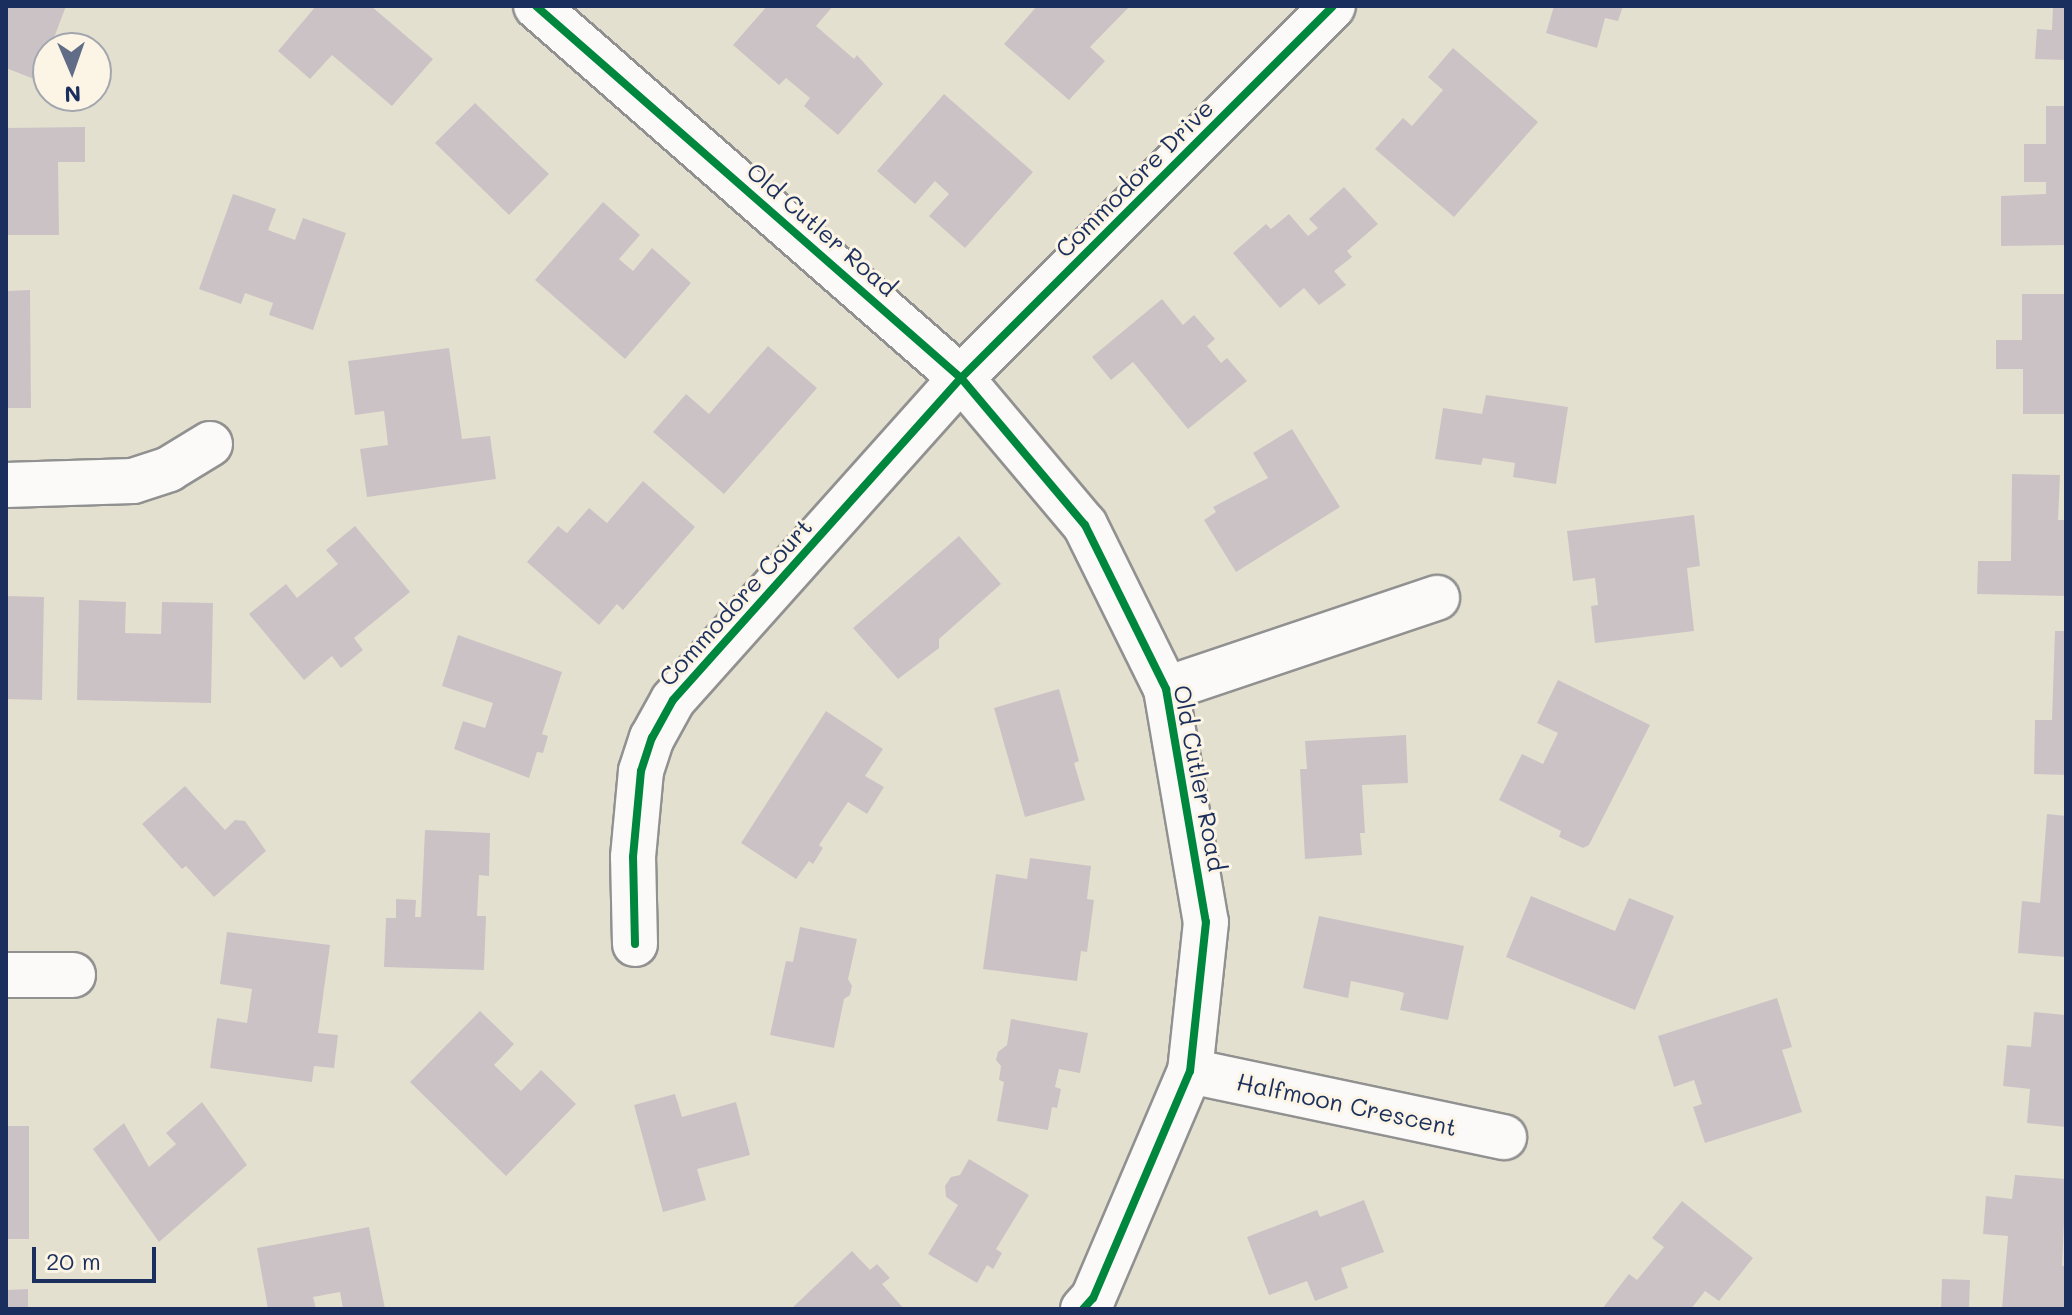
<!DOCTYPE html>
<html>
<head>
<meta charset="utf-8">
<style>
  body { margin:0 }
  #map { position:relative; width:2072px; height:1315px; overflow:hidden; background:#e4e0cf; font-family:Mali,sans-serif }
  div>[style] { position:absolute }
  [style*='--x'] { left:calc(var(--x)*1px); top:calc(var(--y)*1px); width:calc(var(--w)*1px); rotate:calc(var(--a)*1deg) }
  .building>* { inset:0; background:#cbc2c6 }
  .roads { filter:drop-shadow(2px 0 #909190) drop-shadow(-2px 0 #909190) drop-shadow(0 2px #909190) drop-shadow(0 -2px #909190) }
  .street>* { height:44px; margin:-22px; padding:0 22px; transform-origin:22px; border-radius:22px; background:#fbfaf8 }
  .cycleway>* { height:8px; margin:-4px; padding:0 4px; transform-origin:4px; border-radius:4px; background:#00873e }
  span { translate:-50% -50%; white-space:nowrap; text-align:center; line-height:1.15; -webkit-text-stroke:6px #fcf5e5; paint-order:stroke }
  .street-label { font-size:24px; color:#1b2f5e }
  .frame { position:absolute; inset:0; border:8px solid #1b2f5e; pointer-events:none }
  .north { position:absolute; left:32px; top:32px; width:80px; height:80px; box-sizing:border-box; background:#fcf5e5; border:2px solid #a2a6af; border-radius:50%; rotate:178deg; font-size:22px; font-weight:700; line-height:32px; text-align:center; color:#1b2f5e }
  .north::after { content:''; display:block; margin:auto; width:28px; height:36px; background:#616d86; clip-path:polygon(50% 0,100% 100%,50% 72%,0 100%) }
  .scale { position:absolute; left:32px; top:1247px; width:124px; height:36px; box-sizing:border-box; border:4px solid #1b2f5e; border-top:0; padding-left:10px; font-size:24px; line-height:28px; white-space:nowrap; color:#1b2f5e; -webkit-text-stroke:6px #fcf5e5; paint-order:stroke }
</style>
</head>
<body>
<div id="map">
  <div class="building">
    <div style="clip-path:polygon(6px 6px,66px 6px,52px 43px,64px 48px,48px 48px,48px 67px,45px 66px,39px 81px,6px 68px)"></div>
    <div style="clip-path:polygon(316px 6px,371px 6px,433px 59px,392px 106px,332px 55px,310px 79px,278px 51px)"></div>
    <div style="clip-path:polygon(767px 6px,833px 6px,816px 26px,854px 59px,857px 55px,883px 84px,838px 135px,804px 106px,810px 98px,786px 78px,779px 85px,733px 45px)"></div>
    <div style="clip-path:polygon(1037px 6px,1130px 6px,1090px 47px,1105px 61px,1069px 100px,1004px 44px)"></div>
    <div style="clip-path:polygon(1554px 6px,1623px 6px,1618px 21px,1605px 18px,1597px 48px,1546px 33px)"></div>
    <div style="clip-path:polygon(2053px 6px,2066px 6px,2066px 60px,2035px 59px,2037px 29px,2052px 30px)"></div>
    <div style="clip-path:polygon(1453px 48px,1538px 122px,1454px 217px,1375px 149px,1403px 118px,1412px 126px,1443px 90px,1428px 77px)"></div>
    <div style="clip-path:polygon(944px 94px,1033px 172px,965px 248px,929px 216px,949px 194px,935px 181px,915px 204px,877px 171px)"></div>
    <div style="clip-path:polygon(475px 103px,549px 174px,509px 215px,435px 143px)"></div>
    <div style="clip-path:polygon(2046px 106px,2066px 106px,2066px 245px,2001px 246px,2001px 196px,2046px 194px,2046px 182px,2024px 182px,2024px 144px,2046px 144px)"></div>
    <div style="clip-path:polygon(85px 127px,85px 162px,58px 162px,59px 235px,6px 235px,6px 128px)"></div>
    <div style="clip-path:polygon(1344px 187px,1378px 224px,1347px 251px,1352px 257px,1334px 271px,1346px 285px,1319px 305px,1304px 288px,1280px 308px,1233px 253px,1266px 224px,1271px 229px,1289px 214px,1308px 236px,1318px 228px,1309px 219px)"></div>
    <div style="clip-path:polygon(233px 194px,276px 209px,268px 230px,295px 240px,303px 218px,346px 233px,313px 330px,269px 315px,273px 303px,245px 293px,241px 304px,199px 289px)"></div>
    <div style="clip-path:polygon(603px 202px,640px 235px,619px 259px,633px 271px,652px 248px,691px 283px,625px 359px,535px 280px)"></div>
    <div style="clip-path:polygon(30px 290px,31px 408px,6px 408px,6px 291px)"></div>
    <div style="clip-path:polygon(2022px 294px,2066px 294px,2066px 414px,2023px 414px,2023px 369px,1996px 369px,1996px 340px,2022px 340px)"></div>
    <div style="clip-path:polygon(1162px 299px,1183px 325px,1194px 315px,1215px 339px,1207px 346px,1221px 363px,1227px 358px,1247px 381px,1188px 429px,1133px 362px,1111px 380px,1092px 357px)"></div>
    <div style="clip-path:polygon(768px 346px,817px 388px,724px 494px,653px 432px,686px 394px,709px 414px)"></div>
    <div style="clip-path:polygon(449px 348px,462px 439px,490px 436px,496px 479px,367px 497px,360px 449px,388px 445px,384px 411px,355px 415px,348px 361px)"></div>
    <div style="clip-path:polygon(1486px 395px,1568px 407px,1556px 484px,1513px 477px,1515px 463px,1483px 458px,1481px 465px,1435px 459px,1443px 408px,1482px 414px)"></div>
    <div style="clip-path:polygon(1292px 429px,1340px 507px,1236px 572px,1204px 520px,1216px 512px,1213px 507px,1268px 478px,1253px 453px)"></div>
    <div style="clip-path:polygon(2012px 474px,2060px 475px,2058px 520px,2066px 520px,2066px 596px,1977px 594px,1978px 561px,2011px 561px)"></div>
    <div style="clip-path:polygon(643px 481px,695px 527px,623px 610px,617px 604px,599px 625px,527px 562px,558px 526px,567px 533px,589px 508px,607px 523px)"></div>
    <div style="clip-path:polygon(1694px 515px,1700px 566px,1687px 568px,1694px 631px,1595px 643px,1591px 606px,1598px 605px,1595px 578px,1573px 581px,1567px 531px)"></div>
    <div style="clip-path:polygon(355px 526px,410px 592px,354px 638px,363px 650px,341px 668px,332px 656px,304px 680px,249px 614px,286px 584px,297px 598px,338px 564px,326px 550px)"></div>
    <div style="clip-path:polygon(959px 536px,1001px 584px,939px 639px,939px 648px,898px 679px,853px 628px)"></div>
    <div style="clip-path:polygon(6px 596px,44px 597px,42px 700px,6px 699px)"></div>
    <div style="clip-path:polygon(79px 600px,126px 602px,125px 633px,161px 634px,162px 602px,213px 603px,211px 703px,77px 700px)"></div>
    <div style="clip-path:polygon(2055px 631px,2066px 631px,2066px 775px,2034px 774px,2035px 720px,2052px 720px)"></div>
    <div style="clip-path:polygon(458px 635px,562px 672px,542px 734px,548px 736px,543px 753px,537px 752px,529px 778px,454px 749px,463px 721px,485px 728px,493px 703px,442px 686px)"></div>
    <div style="clip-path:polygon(1558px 680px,1650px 725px,1589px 845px,1583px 848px,1559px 837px,1561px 831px,1499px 800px,1522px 754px,1543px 764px,1558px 733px,1537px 723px)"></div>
    <div style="clip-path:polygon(1059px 689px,1079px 761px,1074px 763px,1085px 800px,1025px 817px,994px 708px)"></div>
    <div style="clip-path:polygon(826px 711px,883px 749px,865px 776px,884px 787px,867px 814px,848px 802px,819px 845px,823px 848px,813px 864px,809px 861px,796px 879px,741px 843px)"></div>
    <div style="clip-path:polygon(1406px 735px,1408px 783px,1362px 785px,1365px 833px,1360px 833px,1362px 855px,1305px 859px,1300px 769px,1307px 769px,1305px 741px)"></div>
    <div style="clip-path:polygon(185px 786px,225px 830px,235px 820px,245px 821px,266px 851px,214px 897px,186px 866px,182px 869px,142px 824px)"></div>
    <div style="clip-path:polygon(2047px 814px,2066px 816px,2066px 957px,2018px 953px,2022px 901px,2040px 903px)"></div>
    <div style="clip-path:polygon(425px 830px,490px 833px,489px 876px,479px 875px,477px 916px,486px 916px,484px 970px,384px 967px,386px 918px,396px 918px,396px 899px,416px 900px,415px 917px,421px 917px)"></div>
    <div style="clip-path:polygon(1030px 858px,1091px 866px,1087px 899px,1094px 900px,1087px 952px,1081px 951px,1077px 981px,983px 969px,996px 874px,1027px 879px)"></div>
    <div style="clip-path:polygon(1531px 896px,1615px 931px,1629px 898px,1674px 916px,1635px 1010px,1506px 957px)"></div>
    <div style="clip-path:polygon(1319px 916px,1464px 946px,1448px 1020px,1400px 1010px,1404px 993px,1398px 991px,1351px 981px,1348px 998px,1303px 988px)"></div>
    <div style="clip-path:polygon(800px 927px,857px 939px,848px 979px,852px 986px,850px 995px,844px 999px,834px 1048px,770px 1035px,786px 961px,793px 962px)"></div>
    <div style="clip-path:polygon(227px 932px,330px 945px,318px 1033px,338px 1035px,334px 1068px,314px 1066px,312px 1082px,210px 1068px,217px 1018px,247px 1023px,252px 989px,220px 984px)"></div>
    <div style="clip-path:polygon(1777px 998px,1792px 1047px,1782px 1050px,1802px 1112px,1705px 1143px,1693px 1107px,1702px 1104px,1694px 1080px,1674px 1087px,1658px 1036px)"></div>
    <div style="clip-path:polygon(480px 1011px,514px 1044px,494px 1065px,521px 1091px,541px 1070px,576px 1104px,506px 1176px,410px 1082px)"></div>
    <div style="clip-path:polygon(2034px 1012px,2066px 1015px,2066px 1127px,2027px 1123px,2030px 1089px,2003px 1086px,2007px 1045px,2031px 1047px)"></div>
    <div style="clip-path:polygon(1011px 1019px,1088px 1033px,1080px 1073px,1059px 1069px,1055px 1087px,1061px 1089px,1057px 1108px,1052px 1107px,1048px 1130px,997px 1121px,1004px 1082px,999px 1080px,1001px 1066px,996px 1060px,998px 1052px,1007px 1045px)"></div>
    <div style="clip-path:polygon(675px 1094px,682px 1117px,736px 1102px,750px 1155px,697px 1169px,706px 1200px,663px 1212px,634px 1105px)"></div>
    <div style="clip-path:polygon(202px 1102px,247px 1165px,159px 1242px,93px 1149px,124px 1123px,149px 1167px,176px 1144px,166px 1133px)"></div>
    <div style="clip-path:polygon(6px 1126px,29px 1126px,29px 1239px,6px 1239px)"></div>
    <div style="clip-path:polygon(969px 1159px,1029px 1195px,996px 1249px,1002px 1253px,993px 1269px,987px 1265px,977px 1283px,928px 1254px,958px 1205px,946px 1197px,945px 1186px,951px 1177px,960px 1175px)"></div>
    <div style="clip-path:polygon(2015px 1175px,2066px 1179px,2062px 1266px,2066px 1266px,2066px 1309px,2002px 1309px,2008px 1236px,1983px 1234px,1986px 1196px,2012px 1199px)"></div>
    <div style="clip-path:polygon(1364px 1200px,1384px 1252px,1341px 1268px,1348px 1288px,1315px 1301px,1307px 1281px,1269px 1295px,1247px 1237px,1317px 1210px,1320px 1217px)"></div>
    <div style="clip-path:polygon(1682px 1201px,1753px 1258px,1719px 1301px,1705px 1291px,1691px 1309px,1602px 1309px,1629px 1274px,1637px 1280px,1664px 1247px,1652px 1238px)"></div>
    <div style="clip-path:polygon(369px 1227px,385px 1309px,343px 1309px,340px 1292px,313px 1297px,316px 1309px,268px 1309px,257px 1248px)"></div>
    <div style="clip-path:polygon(852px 1251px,870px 1270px,877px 1264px,890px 1278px,882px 1284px,904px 1309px,791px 1309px)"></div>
    <div style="clip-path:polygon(1942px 1279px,1970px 1280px,1969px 1309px,1941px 1309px)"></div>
    <div style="clip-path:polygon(28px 1289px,28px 1309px,6px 1309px,6px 1290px)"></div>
  </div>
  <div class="roads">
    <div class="street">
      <div style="--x:536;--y:6;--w:565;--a:41.2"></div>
      <div style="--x:961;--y:378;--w:192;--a:49.9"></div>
      <div style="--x:1085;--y:525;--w:183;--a:63.7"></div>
      <div style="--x:1166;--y:689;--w:236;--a:80.3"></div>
      <div style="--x:1206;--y:922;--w:150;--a:96.1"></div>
      <div style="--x:1190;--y:1071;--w:247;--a:113.1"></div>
      <div style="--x:1093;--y:1298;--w:15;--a:132"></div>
      <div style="--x:6;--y:485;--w:127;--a:-1.8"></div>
      <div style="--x:133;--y:481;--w:38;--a:-18"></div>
      <div style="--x:169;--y:469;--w:48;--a:-31.4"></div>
      <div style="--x:1166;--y:689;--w:286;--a:-18.6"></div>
      <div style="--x:635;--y:944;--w:87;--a:-91.3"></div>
      <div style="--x:633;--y:857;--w:86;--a:-84.7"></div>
      <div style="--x:641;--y:771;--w:35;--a:-72"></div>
      <div style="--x:652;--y:738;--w:43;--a:-61.1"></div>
      <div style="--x:673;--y:700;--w:432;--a:-48.2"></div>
      <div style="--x:961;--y:378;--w:526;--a:-45"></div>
      <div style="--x:6;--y:975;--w:67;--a:0"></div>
      <div style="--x:1190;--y:1071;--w:321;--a:11.9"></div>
    </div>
  </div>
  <div class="cycleway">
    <div style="--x:536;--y:6;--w:565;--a:41.2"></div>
    <div style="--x:961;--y:378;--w:192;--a:49.9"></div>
    <div style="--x:1085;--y:525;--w:183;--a:63.7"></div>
    <div style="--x:1166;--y:689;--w:236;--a:80.3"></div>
    <div style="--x:1206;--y:922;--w:150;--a:96.1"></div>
    <div style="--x:1190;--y:1071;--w:247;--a:113.1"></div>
    <div style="--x:1093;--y:1298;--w:15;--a:132"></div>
    <div style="--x:635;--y:944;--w:87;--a:-91.3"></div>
    <div style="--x:633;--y:857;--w:86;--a:-84.7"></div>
    <div style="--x:641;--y:771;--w:35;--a:-72"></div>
    <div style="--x:652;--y:738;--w:43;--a:-61.1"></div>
    <div style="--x:673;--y:700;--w:432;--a:-48.2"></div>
    <div style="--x:961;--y:378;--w:526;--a:-45"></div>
  </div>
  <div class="street-label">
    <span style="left:1134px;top:178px;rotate:-45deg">Commodore Drive</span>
    <span style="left:822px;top:229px;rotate:41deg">Old Cutler Road</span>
    <span style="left:735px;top:602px;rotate:-48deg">Commodore Court</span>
    <span style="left:1200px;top:778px;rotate:79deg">Old Cutler Road</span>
    <span style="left:1347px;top:1104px;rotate:12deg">Halfmoon Crescent</span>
  </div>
  <div class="frame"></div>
  <div class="north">N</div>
  <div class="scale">20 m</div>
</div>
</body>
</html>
